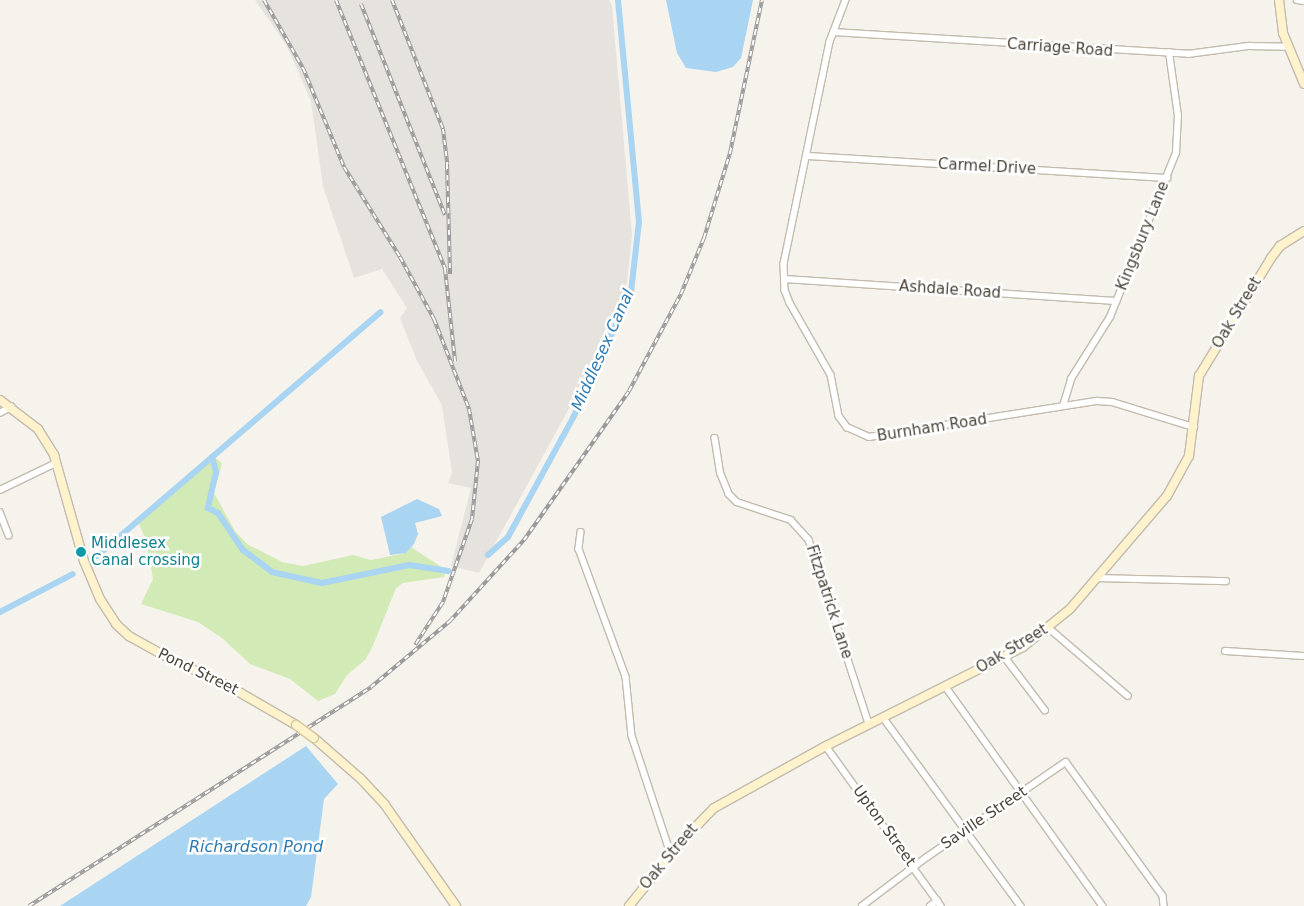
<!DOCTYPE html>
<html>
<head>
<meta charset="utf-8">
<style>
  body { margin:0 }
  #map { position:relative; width:1304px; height:906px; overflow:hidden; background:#f6f3ec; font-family:"DejaVu Sans",sans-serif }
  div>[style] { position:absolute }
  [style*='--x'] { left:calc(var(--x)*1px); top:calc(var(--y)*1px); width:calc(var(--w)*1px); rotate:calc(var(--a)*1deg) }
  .industrial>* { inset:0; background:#e6e2dd }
  .green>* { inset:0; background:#d2eab5 }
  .water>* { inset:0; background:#a9d4f2 }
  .canal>* { height:6px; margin:-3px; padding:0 3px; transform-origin:3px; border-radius:3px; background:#a9d4f2 }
  .roads { filter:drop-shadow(1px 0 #c2bbae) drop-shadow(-1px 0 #c2bbae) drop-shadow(0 1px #c2bbae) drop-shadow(0 -1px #c2bbae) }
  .street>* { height:5.5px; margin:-2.75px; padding:0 2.75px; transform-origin:2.75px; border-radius:2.75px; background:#fff }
  .secondary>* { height:8px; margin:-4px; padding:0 4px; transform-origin:4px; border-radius:4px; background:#fff3cd }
  .rail>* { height:4px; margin-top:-2px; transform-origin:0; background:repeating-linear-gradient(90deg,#fff 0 5.5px,#9a9a9a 0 11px); box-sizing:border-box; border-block:1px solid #9a9a9a }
  .bridges { filter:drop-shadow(1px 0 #d6c79b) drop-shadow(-1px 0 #d6c79b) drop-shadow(0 1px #d6c79b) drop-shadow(0 -1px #d6c79b) }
  .secondary-bridge>* { height:8px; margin:-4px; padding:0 4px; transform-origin:4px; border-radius:4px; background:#fff3cd }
  .dots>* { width:14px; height:14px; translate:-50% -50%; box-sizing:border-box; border:2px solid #fff; border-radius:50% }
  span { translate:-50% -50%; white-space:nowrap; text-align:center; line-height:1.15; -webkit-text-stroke:5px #fff; paint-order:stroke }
  .street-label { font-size:15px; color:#4b4439 }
  .culture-label { font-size:15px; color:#0d838f }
  .left { translate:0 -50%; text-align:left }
  .water-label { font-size:16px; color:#2e7ab2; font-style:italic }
</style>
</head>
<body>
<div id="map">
  <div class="industrial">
    <div style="clip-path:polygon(255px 0,609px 0,612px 6px,632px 235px,627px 282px,607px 339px,479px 573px,451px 566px,471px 488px,448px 483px,452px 473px,442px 405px,417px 361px,400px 318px,407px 308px,382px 269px,354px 278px,323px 186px,311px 101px,287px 46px)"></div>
  </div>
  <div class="green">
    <div style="clip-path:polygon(211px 455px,222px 463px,214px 493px,235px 531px,247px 544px,282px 562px,303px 566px,353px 555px,371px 560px,406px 553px,411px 547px,446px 570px,444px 577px,403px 583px,396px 588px,372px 648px,365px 660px,347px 675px,335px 694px,318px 701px,290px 679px,250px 664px,222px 638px,198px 622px,141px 604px,153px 579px,146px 540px,139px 524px,142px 514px)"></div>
  </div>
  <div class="water">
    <div style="clip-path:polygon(666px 0,753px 0,741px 58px,733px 67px,716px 72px,686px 68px,677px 53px)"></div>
    <div style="clip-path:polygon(417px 499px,439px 509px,442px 516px,415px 523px,418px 534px,414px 544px,406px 553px,390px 555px,381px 517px)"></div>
    <div style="clip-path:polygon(306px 746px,338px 784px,324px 799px,311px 897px,306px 906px,60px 906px)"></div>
  </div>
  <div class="canal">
    <div style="--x:212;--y:457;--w:16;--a:75"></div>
    <div style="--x:216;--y:472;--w:37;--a:103"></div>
    <div style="--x:208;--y:508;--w:11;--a:27"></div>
    <div style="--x:218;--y:513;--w:45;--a:56"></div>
    <div style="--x:243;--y:550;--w:36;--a:37"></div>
    <div style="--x:272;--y:572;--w:51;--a:12.4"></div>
    <div style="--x:322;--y:583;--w:89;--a:-11.7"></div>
    <div style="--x:409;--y:565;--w:40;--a:8.5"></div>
    <div style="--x:488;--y:555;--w:27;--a:-42"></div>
    <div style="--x:508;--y:537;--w:136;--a:-61.4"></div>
    <div style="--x:573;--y:418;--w:139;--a:-65.3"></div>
    <div style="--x:631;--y:292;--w:70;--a:-83.5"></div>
    <div style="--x:639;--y:222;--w:223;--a:-95.4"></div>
    <div style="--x:97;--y:556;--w:374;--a:-40.7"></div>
    <div style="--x:0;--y:612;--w:82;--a:-27.5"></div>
  </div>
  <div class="roads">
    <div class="street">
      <div style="--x:846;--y:0;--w:45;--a:110.9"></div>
      <div style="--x:830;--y:42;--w:227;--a:101.7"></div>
      <div style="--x:784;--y:264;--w:26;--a:88"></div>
      <div style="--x:785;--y:290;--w:14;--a:69"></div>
      <div style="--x:790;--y:303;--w:83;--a:60.3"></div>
      <div style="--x:831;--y:375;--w:42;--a:79"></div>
      <div style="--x:839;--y:416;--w:14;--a:54"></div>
      <div style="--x:847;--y:427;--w:24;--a:24"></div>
      <div style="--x:869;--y:437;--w:231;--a:-9"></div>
      <div style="--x:1097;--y:401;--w:15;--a:4"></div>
      <div style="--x:1112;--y:402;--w:86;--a:17"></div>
      <div style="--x:1297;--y:0;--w:7;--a:8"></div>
      <div style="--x:833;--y:32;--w:356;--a:3.5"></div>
      <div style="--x:1188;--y:54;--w:62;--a:-7.5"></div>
      <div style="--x:1249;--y:46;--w:39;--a:1"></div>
      <div style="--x:807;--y:156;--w:361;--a:3.5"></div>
      <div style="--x:784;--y:279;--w:333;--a:3.8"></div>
      <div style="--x:1063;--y:406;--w:28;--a:-73"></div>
      <div style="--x:1071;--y:379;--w:73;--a:-57.8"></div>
      <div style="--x:1110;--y:317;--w:177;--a:-68.1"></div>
      <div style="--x:1176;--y:153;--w:37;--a:-87"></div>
      <div style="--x:1178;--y:116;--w:64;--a:-98.1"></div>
      <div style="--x:0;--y:413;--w:13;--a:-29"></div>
      <div style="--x:715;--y:438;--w:36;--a:81"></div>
      <div style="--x:721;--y:474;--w:22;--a:68"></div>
      <div style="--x:729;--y:494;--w:11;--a:45"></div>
      <div style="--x:737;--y:502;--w:57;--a:18.4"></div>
      <div style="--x:791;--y:520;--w:27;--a:48"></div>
      <div style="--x:809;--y:540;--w:194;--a:71.9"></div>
      <div style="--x:0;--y:490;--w:62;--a:-25.7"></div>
      <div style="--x:0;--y:512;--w:25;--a:69"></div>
      <div style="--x:581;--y:532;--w:17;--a:97"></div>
      <div style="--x:579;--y:549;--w:136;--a:69.8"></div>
      <div style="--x:626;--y:677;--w:59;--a:84.2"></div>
      <div style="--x:632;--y:736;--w:124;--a:71.7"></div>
      <div style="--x:1099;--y:578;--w:127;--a:1.4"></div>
      <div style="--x:1049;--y:628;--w:104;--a:40.7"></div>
      <div style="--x:1225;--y:651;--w:79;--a:3.6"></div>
      <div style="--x:1004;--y:656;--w:68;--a:52.8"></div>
      <div style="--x:946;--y:687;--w:269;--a:54.4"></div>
      <div style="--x:883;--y:717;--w:234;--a:53.9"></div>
      <div style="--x:826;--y:746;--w:197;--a:54.3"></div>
      <div style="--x:862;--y:906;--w:81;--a:-37"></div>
      <div style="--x:927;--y:857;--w:168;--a:-34.4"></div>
      <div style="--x:1066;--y:762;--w:165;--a:54.1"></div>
      <div style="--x:1163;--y:896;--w:10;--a:84"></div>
      <div style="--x:930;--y:906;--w:9;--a:-36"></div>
    </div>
    <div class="secondary">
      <div style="--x:1279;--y:0;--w:33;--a:83"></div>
      <div style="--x:1283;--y:33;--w:55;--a:67.6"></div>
      <div style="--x:0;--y:400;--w:48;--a:37.3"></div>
      <div style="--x:38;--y:429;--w:31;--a:58"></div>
      <div style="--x:54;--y:455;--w:110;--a:74.2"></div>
      <div style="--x:84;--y:561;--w:41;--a:67.2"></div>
      <div style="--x:100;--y:599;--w:30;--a:57"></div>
      <div style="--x:116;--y:624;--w:18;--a:43"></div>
      <div style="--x:129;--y:636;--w:39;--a:29"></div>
      <div style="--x:163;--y:655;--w:76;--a:25.6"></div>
      <div style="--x:232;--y:688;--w:74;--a:30"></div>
      <div style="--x:314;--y:738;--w:62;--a:41.1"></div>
      <div style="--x:361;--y:779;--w:35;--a:47"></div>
      <div style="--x:385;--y:805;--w:123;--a:54.9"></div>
      <div style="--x:629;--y:906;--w:82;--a:-50.9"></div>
      <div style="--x:681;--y:842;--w:47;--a:-45.9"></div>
      <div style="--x:714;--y:808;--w:128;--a:-29"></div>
      <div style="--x:826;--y:746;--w:220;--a:-26.7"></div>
      <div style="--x:1023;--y:647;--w:60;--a:-39"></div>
      <div style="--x:1070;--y:609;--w:149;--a:-49.4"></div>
      <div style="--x:1167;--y:496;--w:46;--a:-61.2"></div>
      <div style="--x:1189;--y:456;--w:81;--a:-82.9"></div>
      <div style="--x:1199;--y:376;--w:138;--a:-58.6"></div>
      <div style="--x:1271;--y:258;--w:15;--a:-53"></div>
      <div style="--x:1280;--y:246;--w:28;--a:-32"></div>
    </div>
  </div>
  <div class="rail">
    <div style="--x:264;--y:0;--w:78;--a:60.2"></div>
    <div style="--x:303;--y:68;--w:107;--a:67.5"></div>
    <div style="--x:344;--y:167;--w:106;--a:58.1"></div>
    <div style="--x:400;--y:257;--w:71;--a:61.3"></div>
    <div style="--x:434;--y:319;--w:97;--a:68.7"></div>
    <div style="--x:469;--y:409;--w:53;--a:80.2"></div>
    <div style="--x:478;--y:461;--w:58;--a:95.9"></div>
    <div style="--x:472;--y:519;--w:88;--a:109.3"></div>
    <div style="--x:443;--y:602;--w:51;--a:123.1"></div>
    <div style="--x:336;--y:0;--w:290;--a:67.9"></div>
    <div style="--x:445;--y:269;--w:93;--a:83.8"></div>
    <div style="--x:392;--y:0;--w:139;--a:68.4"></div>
    <div style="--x:443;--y:129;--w:35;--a:83"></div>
    <div style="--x:447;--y:164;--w:110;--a:88.4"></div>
    <div style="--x:361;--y:4;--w:227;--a:68.3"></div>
    <div style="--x:29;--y:906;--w:406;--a:-32.6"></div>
    <div style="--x:371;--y:687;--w:103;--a:-39.9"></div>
    <div style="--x:450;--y:621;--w:110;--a:-47.6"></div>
    <div style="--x:524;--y:540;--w:182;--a:-54.8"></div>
    <div style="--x:629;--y:391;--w:110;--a:-61.8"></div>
    <div style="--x:681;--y:294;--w:61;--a:-67.7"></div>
    <div style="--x:704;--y:238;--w:89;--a:-73"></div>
    <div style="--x:730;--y:153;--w:156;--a:-78.2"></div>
  </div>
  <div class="bridges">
    <div class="secondary-bridge">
      <div style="--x:296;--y:725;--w:22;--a:36"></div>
    </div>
  </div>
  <div class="dots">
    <div style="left:81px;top:552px;background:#0f9aa8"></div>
  </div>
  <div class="street-label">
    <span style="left:1060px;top:48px;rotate:4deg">Carriage Road</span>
    <span style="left:987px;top:167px;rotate:3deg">Carmel Drive</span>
    <span style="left:1143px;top:236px;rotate:-68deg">Kingsbury Lane</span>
    <span style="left:950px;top:290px;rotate:4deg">Ashdale Road</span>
    <span style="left:1237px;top:313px;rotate:-59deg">Oak Street</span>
    <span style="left:932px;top:428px;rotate:-9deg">Burnham Road</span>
    <span style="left:829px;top:602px;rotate:72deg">Fitzpatrick Lane</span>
    <span style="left:1012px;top:649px;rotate:-31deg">Oak Street</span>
    <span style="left:198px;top:672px;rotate:26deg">Pond Street</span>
    <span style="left:984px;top:818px;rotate:-34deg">Saville Street</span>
    <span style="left:884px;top:826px;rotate:54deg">Upton Street</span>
    <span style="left:669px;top:857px;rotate:-50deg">Oak Street</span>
  </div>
  <div class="culture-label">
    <span class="left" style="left:91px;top:552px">Middlesex<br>Canal crossing</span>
  </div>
  <div class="water-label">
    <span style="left:603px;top:350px;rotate:-66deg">Middlesex Canal</span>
    <span style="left:256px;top:847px">Richardson Pond</span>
  </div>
</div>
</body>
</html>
